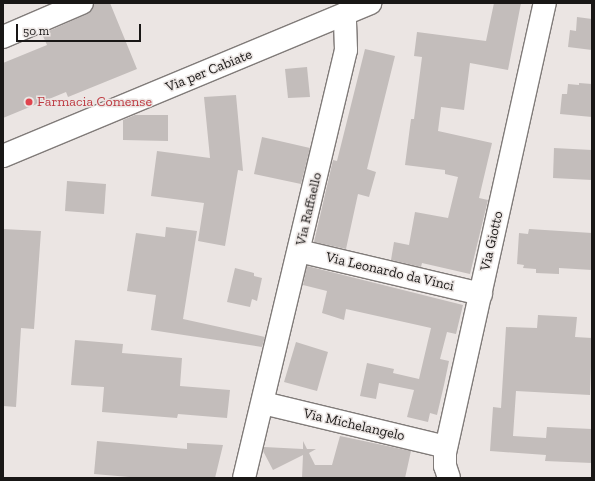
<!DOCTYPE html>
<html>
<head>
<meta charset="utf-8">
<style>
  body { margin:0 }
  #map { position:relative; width:595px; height:481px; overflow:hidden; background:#ebe5e3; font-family:"Zilla Slab",serif }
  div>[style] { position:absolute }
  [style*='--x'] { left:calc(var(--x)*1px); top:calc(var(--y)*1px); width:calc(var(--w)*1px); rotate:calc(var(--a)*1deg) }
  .building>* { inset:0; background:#c3bdbb }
  .roads { filter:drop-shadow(1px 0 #807b79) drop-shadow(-1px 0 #807b79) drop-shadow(0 1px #807b79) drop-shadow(0 -1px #807b79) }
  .minor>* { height:22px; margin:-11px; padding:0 11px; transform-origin:11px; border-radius:11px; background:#fff }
  .dots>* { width:11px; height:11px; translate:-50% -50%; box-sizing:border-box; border:2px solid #ebe5e3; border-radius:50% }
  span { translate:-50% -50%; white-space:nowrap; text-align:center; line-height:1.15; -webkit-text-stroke:3px #ebe5e3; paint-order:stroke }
  .street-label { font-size:14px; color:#191716 }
  .health-label { font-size:14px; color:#be3a42 }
  .left { translate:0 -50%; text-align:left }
  .frame { position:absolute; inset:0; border:4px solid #191716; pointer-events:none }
  .scale { position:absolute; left:16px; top:24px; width:125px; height:18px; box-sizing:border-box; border:2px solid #191716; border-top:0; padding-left:5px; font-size:12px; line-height:14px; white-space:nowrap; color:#191716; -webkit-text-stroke:3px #ebe5e3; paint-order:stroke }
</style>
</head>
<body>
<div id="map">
  <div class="building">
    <div style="clip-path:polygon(110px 3px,137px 69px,68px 97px,66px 92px,3px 118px,3px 63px,47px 45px,42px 34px,87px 14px,94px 4px)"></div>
    <div style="clip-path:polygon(494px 3px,521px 3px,508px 70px,470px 63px,464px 110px,441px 107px,438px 131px,492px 143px,479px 198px,488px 200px,470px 274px,422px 263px,421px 267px,391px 260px,394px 242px,409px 245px,415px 212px,448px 218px,458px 177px,445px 174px,445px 170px,405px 165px,411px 119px,414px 119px,422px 57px,414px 56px,417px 32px,486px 41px)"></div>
    <div style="clip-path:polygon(577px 17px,592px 19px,592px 50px,568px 47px,570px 30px,576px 31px)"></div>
    <div style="clip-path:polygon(365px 49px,395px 56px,367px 169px,376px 172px,369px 197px,358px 194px,346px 249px,314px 242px,333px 160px,337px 161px)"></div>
    <div style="clip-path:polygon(307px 67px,310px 97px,288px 98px,285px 69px)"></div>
    <div style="clip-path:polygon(579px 83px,592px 84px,592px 117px,560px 114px,562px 94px,567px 94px,568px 84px,579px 85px)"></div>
    <div style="clip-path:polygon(236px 95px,243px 171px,238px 170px,225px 246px,198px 241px,204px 203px,151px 196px,157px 151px,210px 158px,204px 97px)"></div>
    <div style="clip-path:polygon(135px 115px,168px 115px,168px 141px,123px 140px,123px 120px)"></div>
    <div style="clip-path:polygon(262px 137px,310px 148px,301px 184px,254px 174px)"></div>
    <div style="clip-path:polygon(554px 148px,592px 150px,592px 180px,553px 178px)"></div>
    <div style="clip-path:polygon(67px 181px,106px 184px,104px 214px,65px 211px)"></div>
    <div style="clip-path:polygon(166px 227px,197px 231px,183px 319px,265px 337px,262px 347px,151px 330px,156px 295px,127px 291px,136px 233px,165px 237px)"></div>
    <div style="clip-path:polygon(3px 229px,41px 231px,34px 329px,21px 328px,16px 407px,3px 406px)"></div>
    <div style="clip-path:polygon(529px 229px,592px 233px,592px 270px,559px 268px,559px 274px,536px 273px,536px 269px,523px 268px,524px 265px,517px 264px,519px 233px,528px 234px)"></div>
    <div style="clip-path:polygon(307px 266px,463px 305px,456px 334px,447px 332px,440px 359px,449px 361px,444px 385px,437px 415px,430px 413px,428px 422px,407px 417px,414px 390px,379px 383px,376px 399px,360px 396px,367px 363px,394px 369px,393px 373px,419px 379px,431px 328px,346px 309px,344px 320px,322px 313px,327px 291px,303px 285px)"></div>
    <div style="clip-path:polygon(235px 268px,254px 273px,254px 276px,262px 278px,257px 301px,252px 299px,250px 307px,227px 302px)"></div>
    <div style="clip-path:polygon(538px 315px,577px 317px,575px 337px,592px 338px,590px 395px,516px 391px,513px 436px,546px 438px,547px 427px,592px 429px,592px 463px,545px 461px,546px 455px,490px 451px,493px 407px,501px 408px,506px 327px,537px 328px)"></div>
    <div style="clip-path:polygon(75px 340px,123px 344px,122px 353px,182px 358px,180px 386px,230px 390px,227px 418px,178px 414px,177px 418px,102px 412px,104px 387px,71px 385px)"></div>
    <div style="clip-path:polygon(296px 342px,328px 352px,317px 391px,284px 382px)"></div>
    <div style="clip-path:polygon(340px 436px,411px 451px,405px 478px,302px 478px,303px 455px,273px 470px,263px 451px,264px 447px,303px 449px,303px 441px,307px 449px,316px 449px,309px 453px,315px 465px,332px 465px)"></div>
    <div style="clip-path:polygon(97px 441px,187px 449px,187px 443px,223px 445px,215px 478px,141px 478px,94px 474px)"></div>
  </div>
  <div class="roads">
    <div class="minor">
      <div style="--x:3;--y:37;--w:86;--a:-23.3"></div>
      <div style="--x:3;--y:156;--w:398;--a:-22.6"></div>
      <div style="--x:299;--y:251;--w:187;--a:13.3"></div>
      <div style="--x:263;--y:403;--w:188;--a:13.5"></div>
      <div style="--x:244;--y:478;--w:440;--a:-76.6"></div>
      <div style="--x:346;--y:50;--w:36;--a:-92"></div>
      <div style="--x:449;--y:478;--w:13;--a:-108"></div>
      <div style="--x:445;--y:466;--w:13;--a:-90"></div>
      <div style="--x:445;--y:453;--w:461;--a:-77.5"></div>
    </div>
  </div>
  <div class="dots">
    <div style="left:29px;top:102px;background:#e0444e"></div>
  </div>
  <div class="street-label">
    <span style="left:209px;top:71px;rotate:-22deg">Via per Cabiate</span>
    <span style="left:309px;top:209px;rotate:-77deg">Via Raffaello</span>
    <span style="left:492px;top:241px;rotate:-77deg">Via Giotto</span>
    <span style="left:390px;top:272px;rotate:13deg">Via Leonardo da Vinci</span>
    <span style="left:354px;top:425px;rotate:13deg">Via Michelangelo</span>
  </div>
  <div class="health-label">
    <span class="left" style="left:37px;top:102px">Farmacia Comense</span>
  </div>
  <div class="frame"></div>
  <div class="scale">50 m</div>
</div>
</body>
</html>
